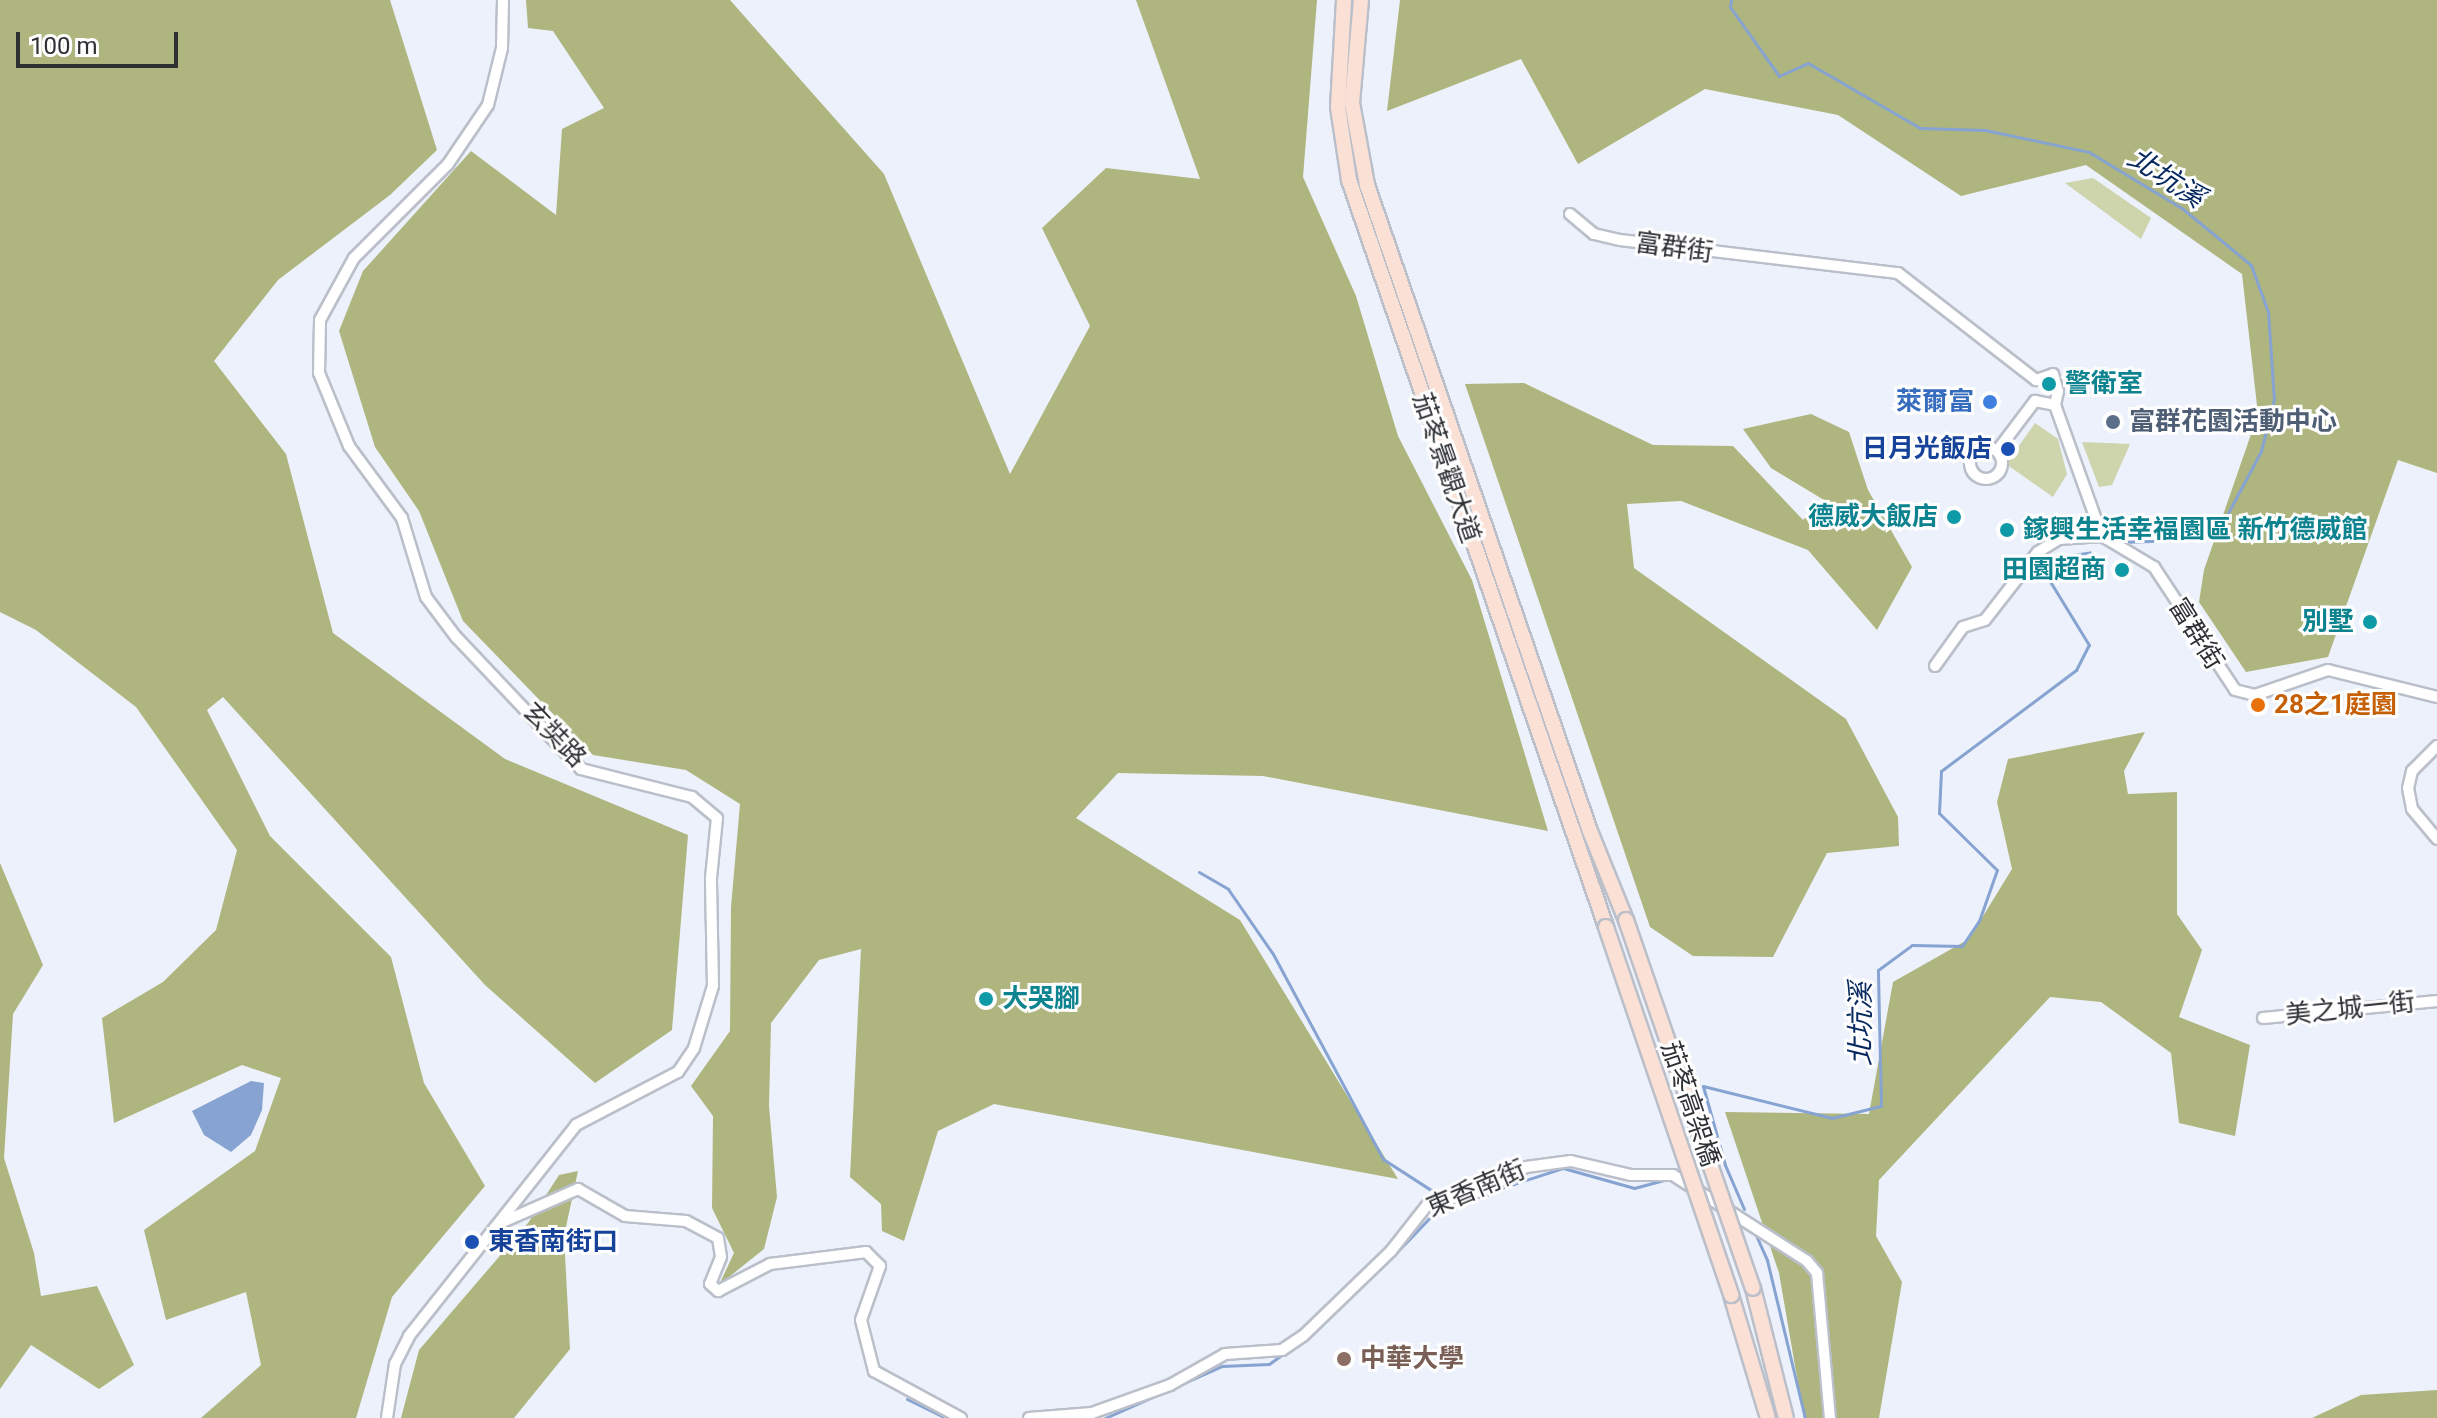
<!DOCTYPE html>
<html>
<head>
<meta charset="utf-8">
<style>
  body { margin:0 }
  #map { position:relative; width:2437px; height:1418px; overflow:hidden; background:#ecf1fb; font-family:Roboto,"Noto Sans TC",sans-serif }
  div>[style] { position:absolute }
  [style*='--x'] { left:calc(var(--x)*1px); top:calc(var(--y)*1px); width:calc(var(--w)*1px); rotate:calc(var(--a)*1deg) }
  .green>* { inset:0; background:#ced4ab }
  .forest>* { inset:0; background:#aeb57e }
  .water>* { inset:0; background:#86a3d1 }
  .stream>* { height:3px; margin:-1.5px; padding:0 1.5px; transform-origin:1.5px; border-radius:1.5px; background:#86a3d1 }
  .roads { filter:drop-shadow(2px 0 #babfc9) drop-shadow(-2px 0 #babfc9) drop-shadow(0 2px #babfc9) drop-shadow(0 -2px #babfc9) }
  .street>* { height:10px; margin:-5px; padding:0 5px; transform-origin:5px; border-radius:5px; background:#fff }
  .street>.ring { margin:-5px; padding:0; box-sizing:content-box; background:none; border:10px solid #fff; border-radius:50% }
  .secondary>* { height:14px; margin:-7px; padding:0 7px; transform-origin:7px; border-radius:7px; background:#fbe0d6 }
  .bridges { filter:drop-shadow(2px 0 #babfc9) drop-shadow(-2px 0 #babfc9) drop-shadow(0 2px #babfc9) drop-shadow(0 -2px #babfc9) }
  .secondary-bridge>* { height:14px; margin:-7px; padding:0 7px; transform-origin:7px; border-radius:7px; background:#fbe0d6 }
  .dots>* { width:22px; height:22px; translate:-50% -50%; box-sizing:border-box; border:4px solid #fefefe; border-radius:50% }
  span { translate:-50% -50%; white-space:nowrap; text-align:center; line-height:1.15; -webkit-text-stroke:6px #fefefe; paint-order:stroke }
  .street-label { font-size:26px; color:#2e3034 }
  .culture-label { font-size:26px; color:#0d838f; font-weight:700 }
  .left { translate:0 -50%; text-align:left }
  .right { translate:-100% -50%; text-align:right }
  .shop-label { font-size:26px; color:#366cbe; font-weight:700 }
  .service-label { font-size:26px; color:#4e5e75; font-weight:700 }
  .transit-label { font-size:26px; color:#164399; font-weight:700 }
  .food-label { font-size:26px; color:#c56008; font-weight:700 }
  .education-label { font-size:26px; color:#785e54; font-weight:700 }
  .water-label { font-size:28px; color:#06285f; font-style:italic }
  .scale { position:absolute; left:16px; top:32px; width:162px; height:36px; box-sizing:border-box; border:4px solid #2e3034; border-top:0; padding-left:10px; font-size:24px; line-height:28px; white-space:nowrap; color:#2e3034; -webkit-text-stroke:6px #fefefe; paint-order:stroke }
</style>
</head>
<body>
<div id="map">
  <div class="green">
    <div style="clip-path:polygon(2093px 178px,2151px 218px,2141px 239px,2065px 183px)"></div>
    <div style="clip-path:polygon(2035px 423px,2058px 439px,2067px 474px,2053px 497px,2006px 464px)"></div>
    <div style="clip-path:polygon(2082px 442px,2130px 444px,2112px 485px,2099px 487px)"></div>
  </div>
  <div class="forest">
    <div style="clip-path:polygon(0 0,390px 0,437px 150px,390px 195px,278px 280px,214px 361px,286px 454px,333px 633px,505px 759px,688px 835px,672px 1030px,595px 1083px,485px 985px,223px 697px,207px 710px,270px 836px,391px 957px,424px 1083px,485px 1186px,392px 1297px,356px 1418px,201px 1418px,261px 1365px,246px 1292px,166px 1320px,144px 1230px,255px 1151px,281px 1078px,242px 1065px,114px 1123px,102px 1018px,163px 982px,216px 930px,237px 850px,136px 707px,36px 630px,0 612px)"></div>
    <div style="clip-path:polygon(526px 0,730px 0,884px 174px,1010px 474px,1090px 326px,1042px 228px,1106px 168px,1200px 179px,1136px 0,1317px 0,1303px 177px,1356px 296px,1398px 436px,1472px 580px,1548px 831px,1263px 776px,1118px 773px,1076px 818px,1240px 920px,1398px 1179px,994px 1104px,938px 1131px,904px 1241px,882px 1231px,881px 1204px,850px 1177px,861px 949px,819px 960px,771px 1023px,769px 1106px,777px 1197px,764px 1249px,719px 1285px,734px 1253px,712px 1208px,713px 1116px,691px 1086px,730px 1031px,731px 907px,740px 804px,686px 770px,593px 755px,463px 621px,419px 511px,375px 447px,339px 331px,363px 271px,471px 151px,556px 215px,562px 129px,604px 108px,553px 31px,528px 28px)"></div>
    <div style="clip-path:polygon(1400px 0,2437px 0,2437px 473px,2398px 460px,2328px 657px,2246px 672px,2199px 602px,2204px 570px,2258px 414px,2242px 274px,2086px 165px,1961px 196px,1838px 115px,1705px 89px,1578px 164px,1521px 59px,1387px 111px)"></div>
    <div style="clip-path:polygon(1524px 383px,1653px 445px,1733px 446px,1803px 520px,1824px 500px,1771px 468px,1743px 429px,1811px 414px,1849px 432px,1868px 490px,1912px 567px,1877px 630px,1808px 550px,1681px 501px,1627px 504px,1634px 568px,1846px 719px,1898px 817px,1899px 846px,1827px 853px,1773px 957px,1693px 956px,1650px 927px,1465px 384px)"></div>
    <div style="clip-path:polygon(2145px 732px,2124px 771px,2128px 794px,2177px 792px,2177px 914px,2202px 950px,2179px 1017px,2250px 1045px,2235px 1136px,2179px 1123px,2171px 1053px,2101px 1002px,2050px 997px,1879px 1180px,1876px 1236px,1902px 1282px,1879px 1418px,1804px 1418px,1779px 1273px,1725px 1112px,1869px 1114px,1893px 982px,1969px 939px,2012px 869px,1997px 802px,2008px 759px)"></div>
    <div style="clip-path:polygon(0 863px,43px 965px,13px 1014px,4px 1158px,34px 1253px,41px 1296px,97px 1286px,134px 1365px,99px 1389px,31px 1345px,0 1389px)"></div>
    <div style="clip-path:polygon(578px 1171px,564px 1236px,570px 1349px,514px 1418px,401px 1418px,419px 1350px,528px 1223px,559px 1175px)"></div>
    <div style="clip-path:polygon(2437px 1390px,2437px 1418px,2312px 1418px,2361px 1395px)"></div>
  </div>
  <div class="water">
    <div style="clip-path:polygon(251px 1081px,264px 1083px,262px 1110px,251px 1135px,231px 1152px,204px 1135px,192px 1111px)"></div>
  </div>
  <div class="stream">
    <div style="--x:1731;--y:0;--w:7;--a:98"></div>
    <div style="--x:1730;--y:7;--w:85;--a:54.6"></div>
    <div style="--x:1779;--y:76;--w:32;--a:-24"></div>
    <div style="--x:1808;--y:63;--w:129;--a:30.1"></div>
    <div style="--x:1920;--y:128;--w:65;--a:1.8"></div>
    <div style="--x:1985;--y:130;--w:106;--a:11.9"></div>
    <div style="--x:2089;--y:152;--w:110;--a:31.2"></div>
    <div style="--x:2183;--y:209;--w:88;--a:39.5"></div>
    <div style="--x:2251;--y:265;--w:50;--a:70.1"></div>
    <div style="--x:2268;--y:312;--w:87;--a:86.1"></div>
    <div style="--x:2274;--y:399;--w:54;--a:104"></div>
    <div style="--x:2261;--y:451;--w:89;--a:118"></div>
    <div style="--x:2219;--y:530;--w:40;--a:165.6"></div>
    <div style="--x:2180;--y:540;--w:59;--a:178.1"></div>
    <div style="--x:1199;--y:872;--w:34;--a:30"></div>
    <div style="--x:1228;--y:889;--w:79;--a:55.3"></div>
    <div style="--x:1273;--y:954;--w:233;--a:61.8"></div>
    <div style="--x:1383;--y:1159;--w:61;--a:32.9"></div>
    <div style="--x:1495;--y:1190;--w:71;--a:-17.9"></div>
    <div style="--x:1563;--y:1168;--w:74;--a:15.7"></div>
    <div style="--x:1634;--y:1188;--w:31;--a:-15"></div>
    <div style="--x:1744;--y:1209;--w:48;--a:-113.4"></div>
    <div style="--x:1725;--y:1165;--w:82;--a:-105.6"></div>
    <div style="--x:1703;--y:1086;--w:133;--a:13.9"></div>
    <div style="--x:1832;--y:1118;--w:50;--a:-13.8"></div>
    <div style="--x:1881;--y:1106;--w:136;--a:-91.3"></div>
    <div style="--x:1878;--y:970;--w:42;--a:-36.3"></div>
    <div style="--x:1912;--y:945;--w:50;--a:1.1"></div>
    <div style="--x:1962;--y:946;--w:30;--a:-56"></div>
    <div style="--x:1979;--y:921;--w:54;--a:-70.6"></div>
    <div style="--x:1997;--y:870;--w:81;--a:-135.5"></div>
    <div style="--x:1939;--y:813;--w:42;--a:-87.3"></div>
    <div style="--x:1941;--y:771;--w:169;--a:-36.8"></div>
    <div style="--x:2076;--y:670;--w:28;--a:-63"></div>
    <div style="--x:2089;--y:645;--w:73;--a:-121.5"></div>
    <div style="--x:2051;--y:583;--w:25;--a:-83"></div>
    <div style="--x:2054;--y:558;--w:36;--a:-9"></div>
    <div style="--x:1755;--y:1233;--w:30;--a:66"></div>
    <div style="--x:1767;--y:1260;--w:163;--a:76.5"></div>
    <div style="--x:1396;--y:1253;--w:57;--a:-46.4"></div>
    <div style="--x:1435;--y:1212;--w:28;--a:-23"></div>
    <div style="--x:1182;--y:1384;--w:44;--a:-24.2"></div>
    <div style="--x:1222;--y:1366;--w:47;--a:-2.4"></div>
    <div style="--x:1269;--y:1364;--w:17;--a:-36"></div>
    <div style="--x:907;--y:1399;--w:43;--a:26"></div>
    <div style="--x:1105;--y:1418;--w:57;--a:-23.9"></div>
  </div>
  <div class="roads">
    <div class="street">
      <div style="--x:1570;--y:214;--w:31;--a:40"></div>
      <div style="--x:1594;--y:234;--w:27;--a:13"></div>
      <div style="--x:1620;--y:240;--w:280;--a:6.8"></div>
      <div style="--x:1898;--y:273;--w:175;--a:37.8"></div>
      <div style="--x:2036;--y:380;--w:18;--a:-19"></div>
      <div style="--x:2053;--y:374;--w:18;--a:74"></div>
      <div style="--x:2058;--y:391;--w:14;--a:102"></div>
      <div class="ring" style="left:1970px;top:447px;width:22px;height:22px"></div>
      <div style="--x:1997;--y:451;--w:63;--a:-52.8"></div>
      <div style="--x:2035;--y:401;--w:20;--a:11"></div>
      <div style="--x:2055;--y:405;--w:139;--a:70.3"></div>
      <div style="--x:2102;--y:536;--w:61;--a:30.8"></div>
      <div style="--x:2154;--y:567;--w:147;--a:56.6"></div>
      <div style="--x:2235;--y:690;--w:21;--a:14"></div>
      <div style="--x:2255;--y:695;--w:77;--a:-18.9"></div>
      <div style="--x:2328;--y:670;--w:112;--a:13.9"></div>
      <div style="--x:1935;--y:666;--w:48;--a:-54.3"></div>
      <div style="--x:1963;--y:627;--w:23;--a:-18"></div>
      <div style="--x:1985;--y:620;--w:86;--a:-52.1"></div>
      <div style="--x:2038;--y:552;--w:25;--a:-32"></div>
      <div style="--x:2059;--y:539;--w:43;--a:-4"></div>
      <div style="--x:2437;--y:746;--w:35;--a:135"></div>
      <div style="--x:2412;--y:771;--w:17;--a:103"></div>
      <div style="--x:2408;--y:788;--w:21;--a:79"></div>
      <div style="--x:2412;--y:809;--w:39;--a:50"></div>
      <div style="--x:2263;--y:1018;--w:175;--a:-5.6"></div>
      <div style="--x:505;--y:1221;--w:80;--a:-23.7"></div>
      <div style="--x:578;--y:1189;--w:54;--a:29.9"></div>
      <div style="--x:625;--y:1216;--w:61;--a:4.7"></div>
      <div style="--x:686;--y:1221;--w:36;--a:28"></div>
      <div style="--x:718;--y:1238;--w:19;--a:81"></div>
      <div style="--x:721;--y:1257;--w:29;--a:112"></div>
      <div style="--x:710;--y:1284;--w:11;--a:41"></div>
      <div style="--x:718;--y:1291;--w:59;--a:-27.4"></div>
      <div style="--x:770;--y:1264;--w:97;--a:-7.1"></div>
      <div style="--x:866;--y:1252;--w:20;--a:45"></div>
      <div style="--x:880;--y:1266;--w:57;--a:109.4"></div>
      <div style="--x:861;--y:1320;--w:53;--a:75.7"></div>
      <div style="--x:874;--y:1371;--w:99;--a:28.4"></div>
      <div style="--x:387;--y:1418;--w:55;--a:-81.6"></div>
      <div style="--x:395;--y:1364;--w:31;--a:-63"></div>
      <div style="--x:409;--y:1336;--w:269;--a:-51.6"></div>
      <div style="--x:576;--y:1125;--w:115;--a:-27.5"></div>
      <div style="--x:678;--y:1072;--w:29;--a:-56"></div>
      <div style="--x:694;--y:1048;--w:65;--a:-73"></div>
      <div style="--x:713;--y:986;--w:108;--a:-91.1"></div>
      <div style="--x:711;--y:878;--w:60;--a:-84.3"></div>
      <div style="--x:717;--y:818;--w:33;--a:-140"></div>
      <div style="--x:692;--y:797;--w:114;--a:-165.8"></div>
      <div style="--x:581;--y:769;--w:182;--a:-133.4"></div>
      <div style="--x:456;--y:637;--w:50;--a:-126.9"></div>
      <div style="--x:426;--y:597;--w:83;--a:-106.9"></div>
      <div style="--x:402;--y:518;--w:89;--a:-126.4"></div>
      <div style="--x:349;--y:446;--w:79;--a:-112.3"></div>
      <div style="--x:319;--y:373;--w:53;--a:-88.9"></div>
      <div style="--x:320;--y:320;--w:71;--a:-61.3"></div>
      <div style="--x:354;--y:258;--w:133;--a:-45"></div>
      <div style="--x:448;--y:164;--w:71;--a:-55.9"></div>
      <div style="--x:488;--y:105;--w:59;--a:-76.2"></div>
      <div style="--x:502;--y:48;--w:48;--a:-88.8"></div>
      <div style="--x:1029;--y:1418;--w:63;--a:-4.5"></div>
      <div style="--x:1092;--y:1413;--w:83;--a:-19.7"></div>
      <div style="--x:1170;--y:1385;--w:63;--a:-29.4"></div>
      <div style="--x:1225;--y:1354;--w:57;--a:-4"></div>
      <div style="--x:1282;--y:1350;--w:25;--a:-34"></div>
      <div style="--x:1303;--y:1336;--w:122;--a:-44"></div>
      <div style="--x:1391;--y:1251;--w:60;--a:-51.8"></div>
      <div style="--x:1428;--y:1204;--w:59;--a:-13.8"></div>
      <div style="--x:1485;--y:1190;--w:47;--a:-29.3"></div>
      <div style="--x:1526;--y:1167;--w:45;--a:-7.6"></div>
      <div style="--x:1571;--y:1161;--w:62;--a:13.1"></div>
      <div style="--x:1631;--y:1175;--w:42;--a:0"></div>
      <div style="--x:1673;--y:1175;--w:159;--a:32.7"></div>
      <div style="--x:1807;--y:1261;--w:16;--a:50"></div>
      <div style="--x:1817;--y:1273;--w:146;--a:84.9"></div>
    </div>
    <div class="secondary">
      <div style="--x:1344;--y:0;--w:107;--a:93.2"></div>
      <div style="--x:1338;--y:107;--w:74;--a:81.4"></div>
      <div style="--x:1349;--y:180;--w:790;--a:71.01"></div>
      <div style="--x:1361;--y:0;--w:103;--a:95"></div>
      <div style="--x:1352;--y:103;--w:83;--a:79.6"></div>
      <div style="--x:1367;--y:185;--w:683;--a:70.96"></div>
      <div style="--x:1590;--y:831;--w:96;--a:68"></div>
      <div style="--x:1753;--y:1288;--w:134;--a:75.8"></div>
      <div style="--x:1731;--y:1295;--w:128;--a:73.3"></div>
    </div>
  </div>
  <div class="bridges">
    <div class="secondary-bridge">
      <div style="--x:1626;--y:920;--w:389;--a:71"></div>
      <div style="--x:1606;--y:927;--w:389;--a:71.2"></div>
    </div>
  </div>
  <div class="dots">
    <div style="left:2049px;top:384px;background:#0f9aa8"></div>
    <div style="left:1990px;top:402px;background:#3f7fe0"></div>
    <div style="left:2113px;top:422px;background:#5c6f8a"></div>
    <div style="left:2008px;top:449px;background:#1a4fb4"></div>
    <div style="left:1954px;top:517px;background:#0f9aa8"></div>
    <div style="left:2007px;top:530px;background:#0f9aa8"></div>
    <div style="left:2122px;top:570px;background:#0f9aa8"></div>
    <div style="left:2370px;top:622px;background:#0f9aa8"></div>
    <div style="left:2258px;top:705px;background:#e8710a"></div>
    <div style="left:986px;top:999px;background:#0f9aa8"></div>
    <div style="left:472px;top:1242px;background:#1a4fb4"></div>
    <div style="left:1344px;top:1359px;background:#8d6e63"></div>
  </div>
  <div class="street-label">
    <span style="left:1674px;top:248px;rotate:8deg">富群街</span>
    <span style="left:1446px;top:468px;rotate:71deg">茄苳景觀大道</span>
    <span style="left:2196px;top:634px;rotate:58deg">富群街</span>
    <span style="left:554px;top:735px;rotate:46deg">玄奘路</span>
    <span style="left:2350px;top:1009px;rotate:-6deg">美之城一街</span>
    <span style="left:1690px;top:1104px;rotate:71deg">茄苳高架橋</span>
    <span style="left:1476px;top:1189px;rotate:-23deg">東香南街</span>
  </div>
  <div class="culture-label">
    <span class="left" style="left:2065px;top:384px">警衛室</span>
    <span class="right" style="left:1938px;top:517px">德威大飯店</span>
    <span class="left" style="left:2023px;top:530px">鎵興生活幸福園區 新竹德威館</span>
    <span class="right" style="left:2106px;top:570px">田園超商</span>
    <span class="right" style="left:2354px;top:622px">別墅</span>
    <span class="left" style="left:1002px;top:999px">大哭腳</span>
  </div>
  <div class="shop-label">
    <span class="right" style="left:1974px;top:402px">萊爾富</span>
  </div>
  <div class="service-label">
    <span class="left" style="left:2129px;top:422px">富群花園活動中心</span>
  </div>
  <div class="transit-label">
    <span class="right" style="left:1992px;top:449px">日月光飯店</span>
    <span class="left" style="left:488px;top:1242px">東香南街口</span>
  </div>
  <div class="food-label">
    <span class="left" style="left:2274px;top:705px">28之1庭園</span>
  </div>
  <div class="education-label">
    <span class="left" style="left:1360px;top:1359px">中華大學</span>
  </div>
  <div class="water-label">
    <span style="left:2166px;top:178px;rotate:33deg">北坑溪</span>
    <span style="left:1861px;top:1024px;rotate:-90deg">北坑溪</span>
  </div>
  <div class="scale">100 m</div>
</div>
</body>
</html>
